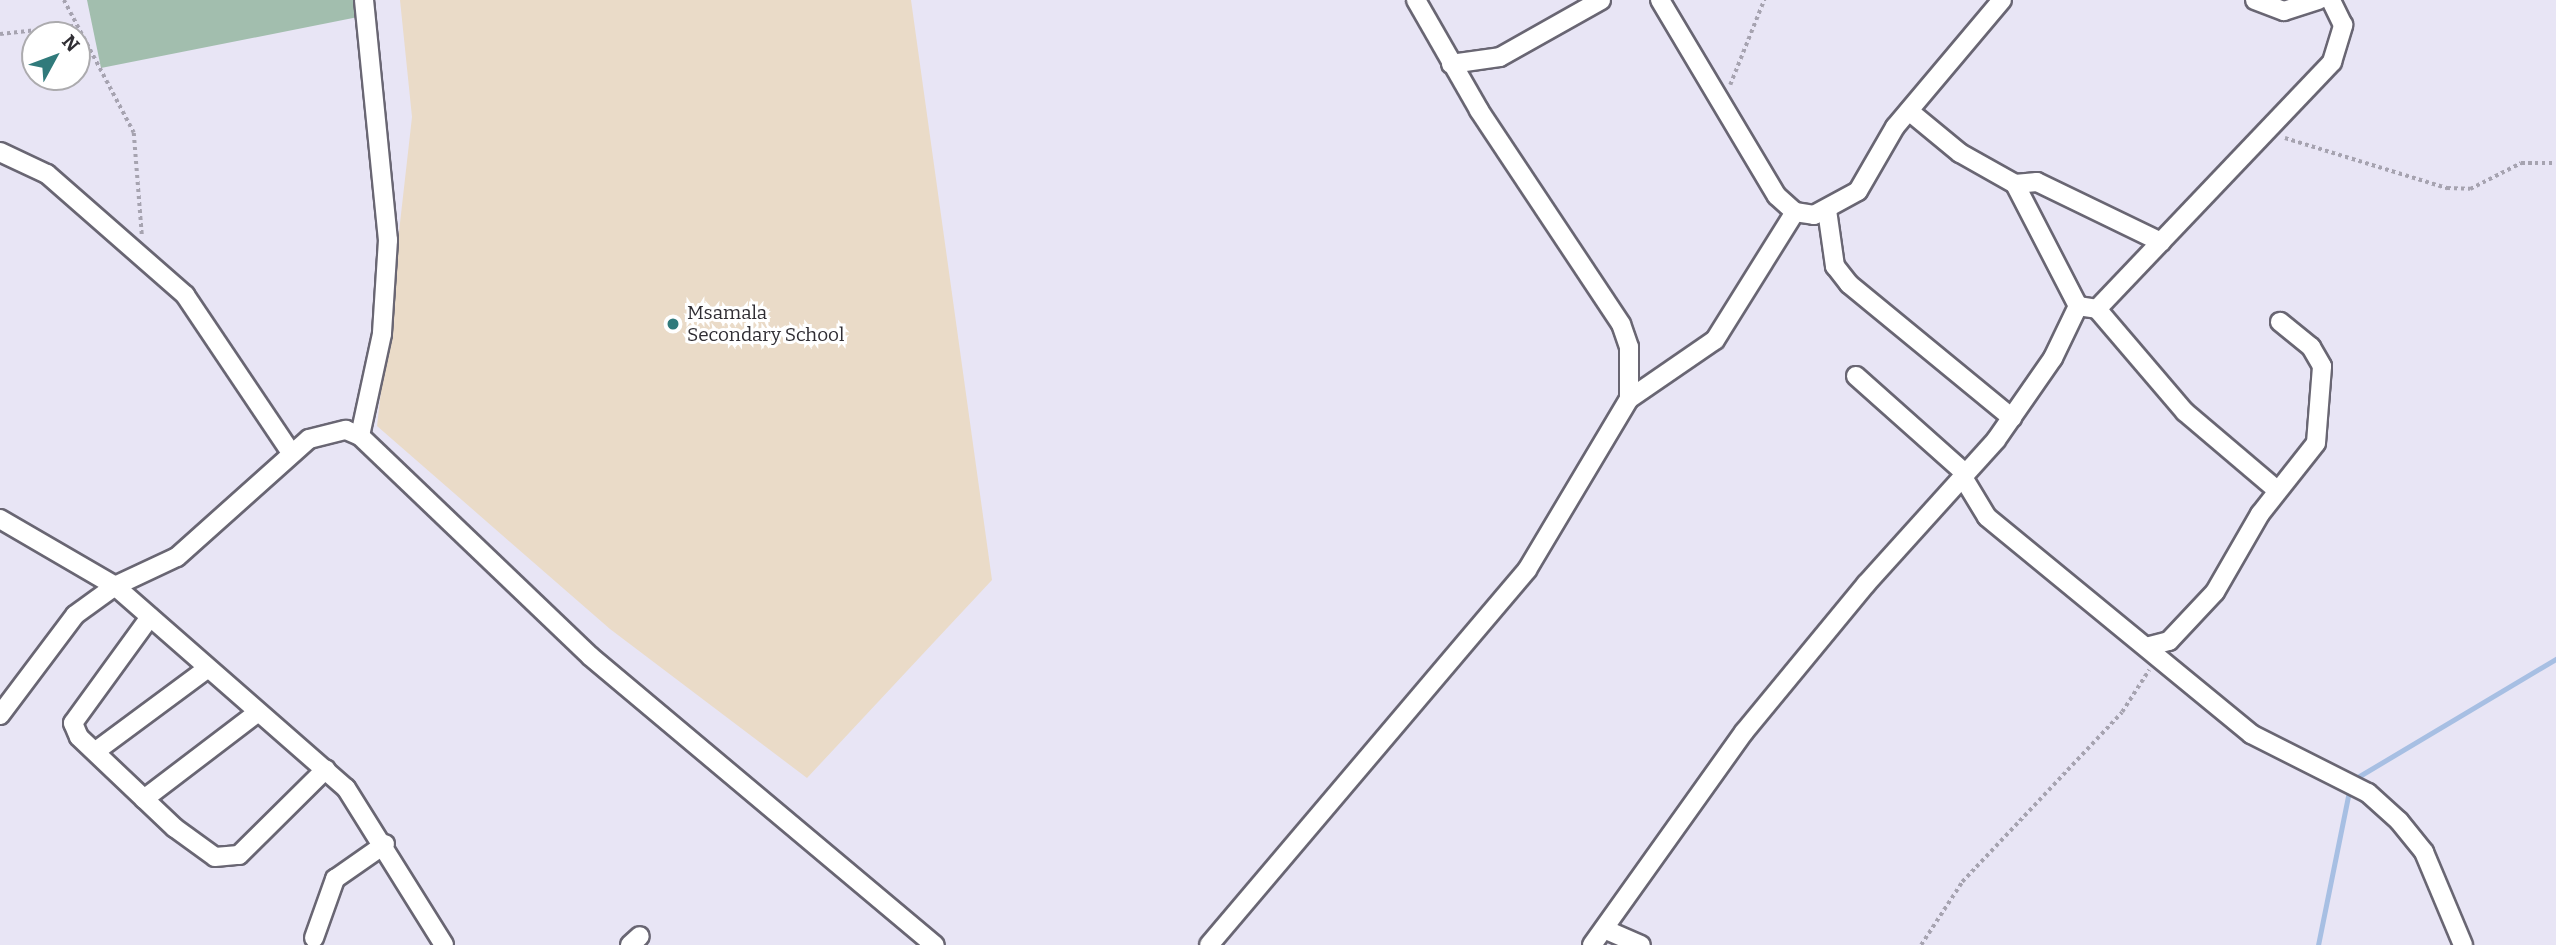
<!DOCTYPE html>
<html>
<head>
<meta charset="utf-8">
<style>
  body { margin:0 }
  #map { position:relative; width:2556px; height:945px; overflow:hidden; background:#e8e5f5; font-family:Bitter,serif }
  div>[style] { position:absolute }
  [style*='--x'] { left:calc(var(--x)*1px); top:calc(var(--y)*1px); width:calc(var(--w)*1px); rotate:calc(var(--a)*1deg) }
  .education>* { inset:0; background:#eadbc8 }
  .green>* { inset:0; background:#a2beae }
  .stream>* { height:5px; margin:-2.5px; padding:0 2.5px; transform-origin:2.5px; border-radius:2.5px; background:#a7bfe3 }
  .path>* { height:3.5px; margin-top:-1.75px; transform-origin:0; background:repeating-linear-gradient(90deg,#a6a3b0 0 3.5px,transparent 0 7px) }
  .roads { filter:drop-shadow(2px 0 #696673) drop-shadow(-2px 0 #696673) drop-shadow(0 2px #696673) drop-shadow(0 -2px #696673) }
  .minor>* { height:18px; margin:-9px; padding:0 9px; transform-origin:9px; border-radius:9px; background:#fff }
  .dots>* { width:19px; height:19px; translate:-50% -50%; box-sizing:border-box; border:4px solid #fff; border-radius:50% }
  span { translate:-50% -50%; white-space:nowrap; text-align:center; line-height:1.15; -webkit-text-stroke:6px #fff; paint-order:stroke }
  .poi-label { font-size:19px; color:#302e34 }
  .left { translate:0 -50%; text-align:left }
  .north { position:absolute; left:21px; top:21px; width:70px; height:70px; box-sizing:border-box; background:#fff; border:2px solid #acabae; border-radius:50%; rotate:49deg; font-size:19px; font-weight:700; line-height:28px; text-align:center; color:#302e34 }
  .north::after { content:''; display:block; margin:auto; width:24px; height:32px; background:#307a7b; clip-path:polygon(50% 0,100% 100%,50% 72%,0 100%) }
</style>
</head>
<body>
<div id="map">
  <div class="education">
    <div style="clip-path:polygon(400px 0,911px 0,992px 580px,807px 778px,610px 629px,377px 426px,412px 117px)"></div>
  </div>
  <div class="green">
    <div style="clip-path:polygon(87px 0,355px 0,358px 17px,101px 68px)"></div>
  </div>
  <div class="stream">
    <div style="--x:2318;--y:945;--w:167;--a:-78.6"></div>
    <div style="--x:2351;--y:781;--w:239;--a:-30.8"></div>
  </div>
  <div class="path">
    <div style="--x:64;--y:0;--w:150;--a:62.2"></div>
    <div style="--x:134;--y:133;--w:102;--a:85.5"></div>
    <div style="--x:0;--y:34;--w:74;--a:-6.2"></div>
    <div style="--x:1730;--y:85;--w:92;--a:-68.2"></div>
    <div style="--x:2285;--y:138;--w:170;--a:17.2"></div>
    <div style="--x:2447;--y:188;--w:23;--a:2"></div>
    <div style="--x:2470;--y:189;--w:57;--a:-27"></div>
    <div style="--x:2521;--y:163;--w:35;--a:0"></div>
    <div style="--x:1921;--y:945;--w:75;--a:-56.9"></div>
    <div style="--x:1962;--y:882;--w:233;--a:-46.7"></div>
    <div style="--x:2122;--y:712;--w:50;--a:-57.3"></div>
  </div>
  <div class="roads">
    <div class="minor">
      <div style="--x:364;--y:0;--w:241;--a:84.3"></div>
      <div style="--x:388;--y:240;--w:94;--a:93.7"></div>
      <div style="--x:382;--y:334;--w:104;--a:102.2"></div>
      <div style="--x:360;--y:436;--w:318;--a:43.7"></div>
      <div style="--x:590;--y:656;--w:450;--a:40"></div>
      <div style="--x:1660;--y:0;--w:228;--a:59.2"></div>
      <div style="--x:1777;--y:196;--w:24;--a:42"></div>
      <div style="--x:1795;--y:212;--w:19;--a:9"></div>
      <div style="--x:1814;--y:215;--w:50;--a:-28.6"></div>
      <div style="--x:1858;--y:191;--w:74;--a:-60"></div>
      <div style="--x:1895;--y:127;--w:166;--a:-49.9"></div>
      <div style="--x:2255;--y:0;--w:31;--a:21"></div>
      <div style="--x:2284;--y:11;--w:36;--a:-18"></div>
      <div style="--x:1451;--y:64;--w:49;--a:-8.1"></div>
      <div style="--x:1500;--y:57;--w:116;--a:-29.4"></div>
      <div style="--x:1909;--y:111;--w:66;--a:39.5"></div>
      <div style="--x:1960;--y:153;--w:63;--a:29.4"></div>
      <div style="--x:2015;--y:184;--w:137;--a:62.7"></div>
      <div style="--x:2078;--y:306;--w:19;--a:9"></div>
      <div style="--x:2097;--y:309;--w:135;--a:49.5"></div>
      <div style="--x:2185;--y:412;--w:121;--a:40.3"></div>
      <div style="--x:0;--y:152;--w:52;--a:25.1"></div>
      <div style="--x:47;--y:174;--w:184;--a:41.2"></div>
      <div style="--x:185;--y:295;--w:188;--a:56.1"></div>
      <div style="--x:2015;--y:184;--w:22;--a:-5"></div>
      <div style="--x:2037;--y:182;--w:138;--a:25.8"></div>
      <div style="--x:1827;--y:210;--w:57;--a:81.9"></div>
      <div style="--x:1835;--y:266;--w:23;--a:52"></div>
      <div style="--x:1849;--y:284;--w:211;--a:39.4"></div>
      <div style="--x:2097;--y:309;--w:341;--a:-46.4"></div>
      <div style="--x:2332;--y:62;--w:39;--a:-73"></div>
      <div style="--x:2343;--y:25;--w:28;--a:-116"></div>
      <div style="--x:1856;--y:376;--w:147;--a:41.7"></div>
      <div style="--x:1629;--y:399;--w:104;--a:-34.5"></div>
      <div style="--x:1715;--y:340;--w:151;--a:-58"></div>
      <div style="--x:1964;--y:479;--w:44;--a:58.8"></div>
      <div style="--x:1987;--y:517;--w:342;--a:39.4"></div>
      <div style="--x:2251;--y:734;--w:131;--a:26.8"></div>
      <div style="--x:2368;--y:793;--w:42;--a:42.1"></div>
      <div style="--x:2399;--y:821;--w:40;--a:51"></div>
      <div style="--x:2424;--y:852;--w:101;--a:67.2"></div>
      <div style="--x:0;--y:519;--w:133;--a:30.2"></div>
      <div style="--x:115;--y:586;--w:68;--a:-25.1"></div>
      <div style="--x:177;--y:557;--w:177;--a:-41.8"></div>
      <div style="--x:309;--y:439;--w:38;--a:-14"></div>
      <div style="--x:346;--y:430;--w:15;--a:23"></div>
      <div style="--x:150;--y:617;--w:131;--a:126"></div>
      <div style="--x:73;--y:723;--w:15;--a:67"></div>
      <div style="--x:79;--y:737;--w:132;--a:43.5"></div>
      <div style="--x:175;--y:828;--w:49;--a:35.9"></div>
      <div style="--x:215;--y:857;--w:24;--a:-5"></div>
      <div style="--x:239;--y:855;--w:122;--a:-44.7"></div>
      <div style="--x:2150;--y:646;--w:20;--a:-15"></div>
      <div style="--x:2169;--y:641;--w:67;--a:-46.8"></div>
      <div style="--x:2215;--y:592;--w:90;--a:-60"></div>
      <div style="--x:2260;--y:514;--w:90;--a:-51.7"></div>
      <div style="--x:2316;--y:443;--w:77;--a:-85.5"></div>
      <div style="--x:2322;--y:366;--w:22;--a:-120"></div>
      <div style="--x:2311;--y:347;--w:40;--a:-141"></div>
      <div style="--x:0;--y:715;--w:125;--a:-53.1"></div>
      <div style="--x:75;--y:615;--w:49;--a:-35.9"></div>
      <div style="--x:115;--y:586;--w:307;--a:41.2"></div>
      <div style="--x:346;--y:788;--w:185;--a:58"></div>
      <div style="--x:96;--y:751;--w:139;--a:-36.5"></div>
      <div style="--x:144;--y:799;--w:143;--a:-37.3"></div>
      <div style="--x:1604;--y:929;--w:40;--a:23.4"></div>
      <div style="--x:314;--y:938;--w:63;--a:-70.4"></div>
      <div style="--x:335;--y:879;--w:61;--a:-35"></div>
      <div style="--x:630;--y:945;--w:13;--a:-42"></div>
      <div style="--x:1209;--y:945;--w:492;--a:-49.7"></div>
      <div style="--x:1527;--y:570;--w:199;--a:-59.2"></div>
      <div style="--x:1629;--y:399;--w:52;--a:-90"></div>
      <div style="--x:1629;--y:347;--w:24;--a:-109"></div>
      <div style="--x:1621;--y:324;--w:257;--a:-123.6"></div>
      <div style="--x:1479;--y:110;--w:127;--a:-119.8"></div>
      <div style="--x:1592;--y:945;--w:262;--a:-54.5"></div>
      <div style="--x:1744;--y:732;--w:192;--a:-50.5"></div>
      <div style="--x:1866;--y:584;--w:194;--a:-47.9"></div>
      <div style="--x:1996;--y:440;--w:100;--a:-55.2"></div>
      <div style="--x:2053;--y:358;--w:58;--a:-64.3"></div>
    </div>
  </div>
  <div class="dots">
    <div style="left:673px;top:324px;background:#307a7b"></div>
  </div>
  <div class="poi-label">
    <span class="left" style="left:687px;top:324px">Msamala<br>Secondary School</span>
  </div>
  <div class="north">N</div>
</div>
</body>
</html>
